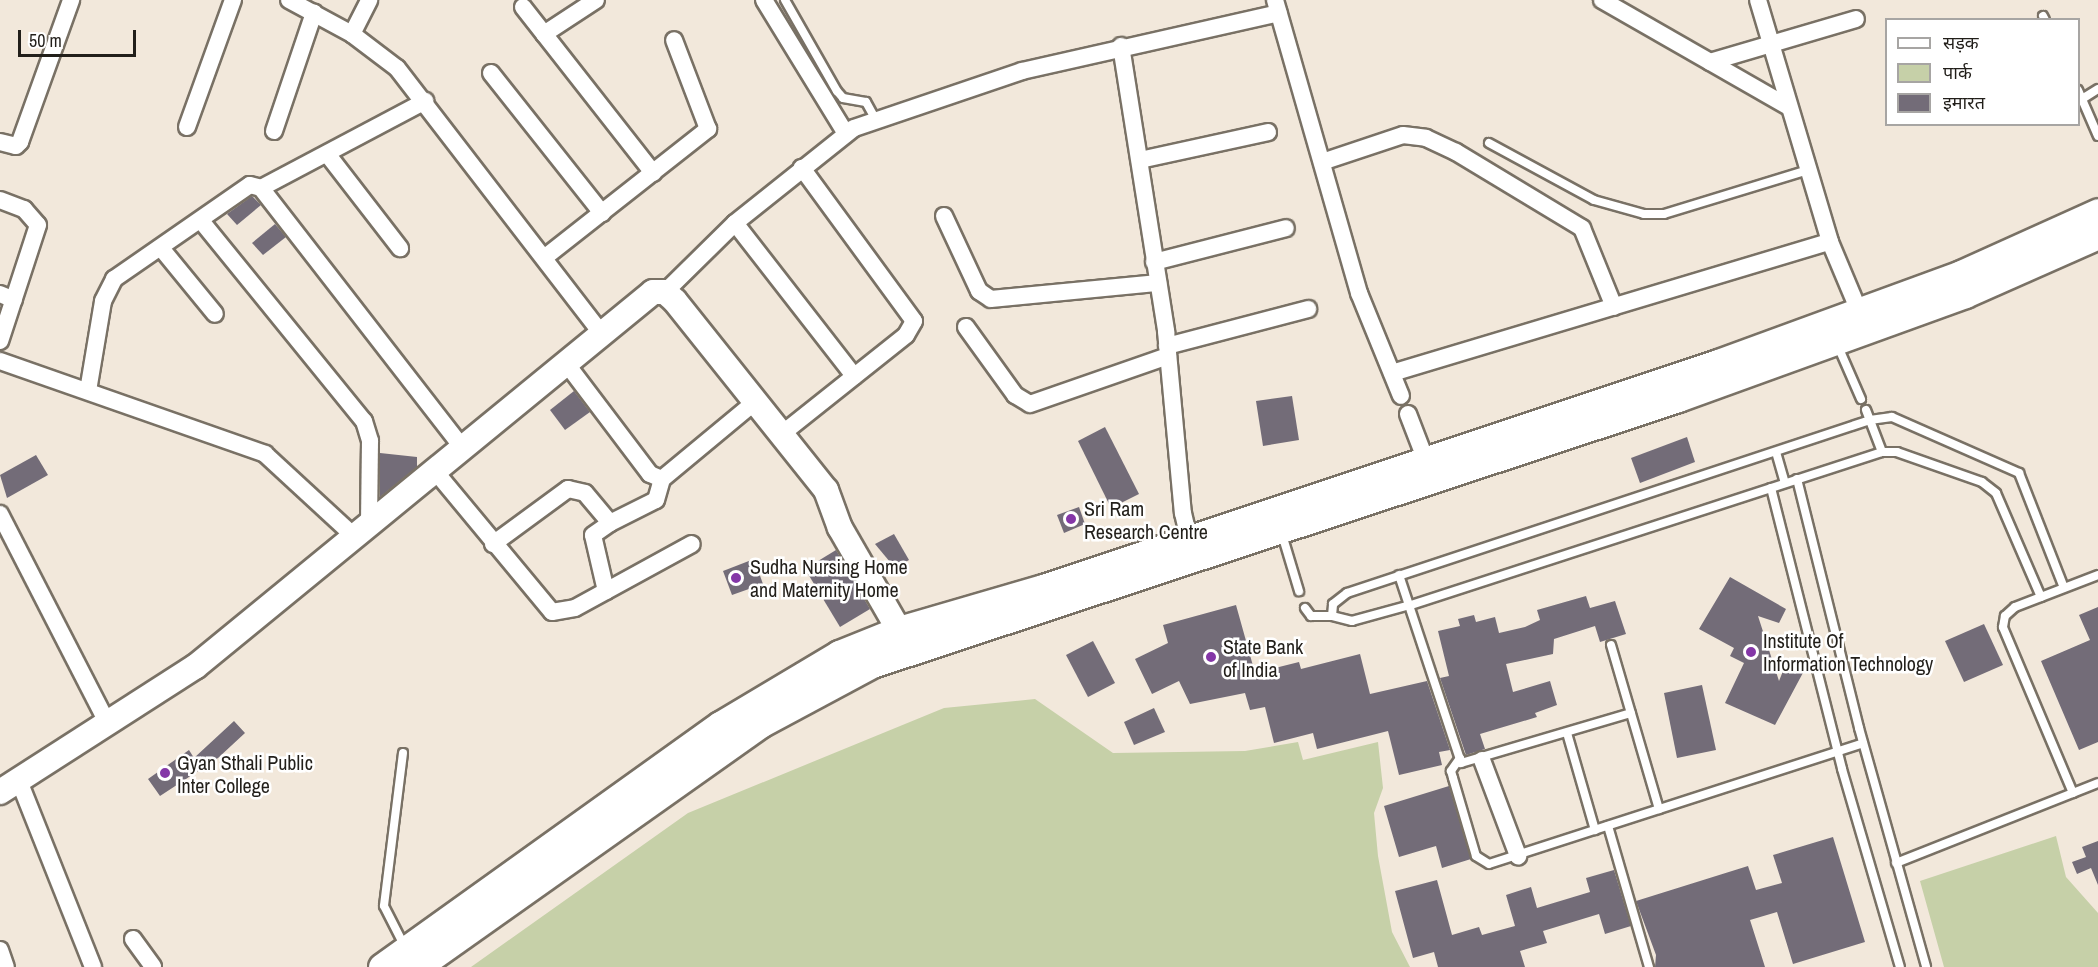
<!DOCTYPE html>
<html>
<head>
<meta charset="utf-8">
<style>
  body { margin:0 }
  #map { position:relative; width:2098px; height:967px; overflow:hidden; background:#f2e8db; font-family:"Archivo Narrow","Noto Sans Devanagari",sans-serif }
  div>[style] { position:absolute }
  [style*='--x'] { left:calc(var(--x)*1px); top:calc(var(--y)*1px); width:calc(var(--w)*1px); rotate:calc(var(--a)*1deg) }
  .green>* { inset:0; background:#c6d0a8 }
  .building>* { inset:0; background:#736c78 }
  .roads { filter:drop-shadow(2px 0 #797165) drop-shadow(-2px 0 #797165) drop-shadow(0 2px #797165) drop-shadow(0 -2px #797165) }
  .lane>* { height:8px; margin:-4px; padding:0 4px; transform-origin:4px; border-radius:4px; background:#fff }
  .street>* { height:16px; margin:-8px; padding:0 8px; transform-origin:8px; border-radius:8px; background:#fff }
  .secondary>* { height:24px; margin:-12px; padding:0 12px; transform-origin:12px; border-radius:12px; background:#fff }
  .primary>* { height:27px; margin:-13.5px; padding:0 13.5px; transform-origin:13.5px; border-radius:13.5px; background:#fff }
  .dots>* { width:16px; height:16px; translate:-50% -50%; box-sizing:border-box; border:3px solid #fff; border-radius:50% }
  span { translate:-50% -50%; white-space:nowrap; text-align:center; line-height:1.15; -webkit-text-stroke:5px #fff; paint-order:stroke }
  .poi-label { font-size:20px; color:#221f1a }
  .left { translate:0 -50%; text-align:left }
  .legend { position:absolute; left:1885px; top:18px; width:195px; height:108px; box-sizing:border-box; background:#fff; border:2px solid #a7a5a3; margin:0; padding:8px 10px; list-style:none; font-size:18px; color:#221f1a }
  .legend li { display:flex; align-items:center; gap:12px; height:30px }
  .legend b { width:30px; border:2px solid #a7a5a3 }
  .scale { position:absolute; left:18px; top:30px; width:118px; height:27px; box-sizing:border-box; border:3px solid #221f1a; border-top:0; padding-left:8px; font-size:18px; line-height:21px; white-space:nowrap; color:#221f1a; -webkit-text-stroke:4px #fff; paint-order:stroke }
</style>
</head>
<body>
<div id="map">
  <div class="green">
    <div style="clip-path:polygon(1035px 699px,1113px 753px,1245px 751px,1298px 742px,1303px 760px,1378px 742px,1383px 788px,1374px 813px,1378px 856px,1392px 932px,1410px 967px,471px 967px,688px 813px,944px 708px)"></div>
    <div style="clip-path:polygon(2056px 836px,2066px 877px,2098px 913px,2098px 967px,1944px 967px,1920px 881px)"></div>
  </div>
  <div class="building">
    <div style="clip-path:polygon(252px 196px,261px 205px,237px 225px,227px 214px)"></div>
    <div style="clip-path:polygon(275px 224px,286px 237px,263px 255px,252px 243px)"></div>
    <div style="clip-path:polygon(574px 391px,590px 412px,565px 430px,550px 410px)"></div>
    <div style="clip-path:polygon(1292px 396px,1299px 440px,1263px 446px,1256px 401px)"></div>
    <div style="clip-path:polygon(1105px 427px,1139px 494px,1111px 508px,1078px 441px)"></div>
    <div style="clip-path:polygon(1687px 437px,1695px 462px,1640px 483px,1631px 458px)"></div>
    <div style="clip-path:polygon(380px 453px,417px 457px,417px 467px,380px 497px)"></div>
    <div style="clip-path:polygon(36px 455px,48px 475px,7px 498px,0 475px)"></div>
    <div style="clip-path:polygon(1079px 507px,1085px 524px,1064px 533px,1057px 515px)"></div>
    <div style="clip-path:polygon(894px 534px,909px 560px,895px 568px,875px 544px)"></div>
    <div style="clip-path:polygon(836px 550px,870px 609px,840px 627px,805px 569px)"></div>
    <div style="clip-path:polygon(754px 559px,763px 584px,732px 595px,723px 571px)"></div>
    <div style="clip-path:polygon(1730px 577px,1786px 609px,1779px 623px,1758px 616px,1779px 681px,1787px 661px,1805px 669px,1775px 725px,1725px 703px,1744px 663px,1730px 656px,1734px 648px,1699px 629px)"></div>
    <div style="clip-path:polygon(1586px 596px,1590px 608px,1615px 601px,1626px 634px,1600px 642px,1595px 626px,1554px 639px,1553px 654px,1506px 664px,1513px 692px,1550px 681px,1557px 705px,1535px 713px,1537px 717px,1480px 734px,1485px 749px,1466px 755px,1440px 678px,1449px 676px,1438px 631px,1460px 626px,1458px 619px,1474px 615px,1476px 622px,1495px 617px,1499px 633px,1525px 627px,1540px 620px,1537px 610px)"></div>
    <div style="clip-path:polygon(1236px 605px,1255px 673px,1299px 662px,1301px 669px,1360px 654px,1370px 694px,1427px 681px,1450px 750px,1439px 752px,1442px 765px,1399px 775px,1388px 731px,1317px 749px,1313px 733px,1274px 743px,1265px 707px,1250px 710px,1245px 693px,1190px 704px,1179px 681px,1152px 694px,1135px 659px,1168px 643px,1163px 625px)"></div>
    <div style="clip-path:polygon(2098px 607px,2098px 742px,2079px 750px,2041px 661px,2090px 640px,2079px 615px)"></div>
    <div style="clip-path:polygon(1984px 624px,2003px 665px,1964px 682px,1945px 641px)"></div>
    <div style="clip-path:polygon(1093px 641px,1115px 683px,1088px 697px,1066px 655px)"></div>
    <div style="clip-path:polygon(1702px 685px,1716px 750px,1677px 758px,1664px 693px)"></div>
    <div style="clip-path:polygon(1154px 708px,1165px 732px,1134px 745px,1124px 722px)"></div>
    <div style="clip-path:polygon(234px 721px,245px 733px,218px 758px,160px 796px,148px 779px,189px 750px,194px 758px)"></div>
    <div style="clip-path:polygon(1449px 786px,1471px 859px,1442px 868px,1436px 846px,1399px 857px,1384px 806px)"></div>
    <div style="clip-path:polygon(1833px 837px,1865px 942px,1793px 964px,1777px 912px,1750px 920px,1765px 967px,1655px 967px,1656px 955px,1636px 901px,1748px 866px,1756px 890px,1782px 883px,1773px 855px)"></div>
    <div style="clip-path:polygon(2098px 841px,2098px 885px,2091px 868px,2077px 874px,2072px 862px,2086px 857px,2082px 847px)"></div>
    <div style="clip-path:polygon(1614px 870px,1631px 926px,1605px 934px,1599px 914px,1543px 931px,1547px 943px,1520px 951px,1525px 967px,1438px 967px,1434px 952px,1413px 958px,1395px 891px,1437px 880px,1452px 935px,1479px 927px,1482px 935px,1515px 926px,1506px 895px,1531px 887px,1537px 908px,1590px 892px,1586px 878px)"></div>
  </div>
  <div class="roads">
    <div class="lane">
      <div style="--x:785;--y:0;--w:105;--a:60.3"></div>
      <div style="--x:837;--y:91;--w:9;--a:49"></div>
      <div style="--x:843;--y:98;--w:23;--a:10"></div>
      <div style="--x:866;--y:102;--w:21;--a:61"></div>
      <div style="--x:2043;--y:16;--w:4;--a:63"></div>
      <div style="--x:2078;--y:90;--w:50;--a:66.5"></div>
      <div style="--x:2082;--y:99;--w:19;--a:-32"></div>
      <div style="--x:1489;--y:143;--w:119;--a:28.5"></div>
      <div style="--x:1594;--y:200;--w:52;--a:15.6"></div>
      <div style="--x:1644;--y:214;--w:20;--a:0"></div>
      <div style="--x:1664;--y:214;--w:151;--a:-17"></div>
      <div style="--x:1837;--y:344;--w:60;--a:66.4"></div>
      <div style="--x:1866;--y:410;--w:45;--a:69.1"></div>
      <div style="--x:1776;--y:452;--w:32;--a:74"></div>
      <div style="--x:1797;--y:479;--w:257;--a:76"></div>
      <div style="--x:1859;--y:728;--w:248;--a:74.3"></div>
      <div style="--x:1771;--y:488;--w:290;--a:75.8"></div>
      <div style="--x:1842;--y:769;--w:206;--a:73.7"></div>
      <div style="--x:1281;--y:531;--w:63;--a:73.3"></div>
      <div style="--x:1399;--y:575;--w:198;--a:71.7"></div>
      <div style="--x:1461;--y:763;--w:177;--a:-16.4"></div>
      <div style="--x:2041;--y:597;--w:113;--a:-113.4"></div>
      <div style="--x:1996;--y:493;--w:18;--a:-142"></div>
      <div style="--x:1982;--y:482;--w:90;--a:-160.6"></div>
      <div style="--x:1897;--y:452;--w:15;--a:180"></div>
      <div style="--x:1882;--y:452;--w:496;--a:162"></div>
      <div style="--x:1410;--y:605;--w:60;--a:164.6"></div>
      <div style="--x:1352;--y:621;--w:21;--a:-166"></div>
      <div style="--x:1332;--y:616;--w:12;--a:-85"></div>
      <div style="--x:1333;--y:604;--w:18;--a:-38"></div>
      <div style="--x:1347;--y:593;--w:551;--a:-18.3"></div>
      <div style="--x:1870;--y:420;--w:22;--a:-8"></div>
      <div style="--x:1892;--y:417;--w:139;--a:23.8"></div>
      <div style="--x:2019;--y:473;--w:123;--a:68.6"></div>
      <div style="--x:1305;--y:608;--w:10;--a:53"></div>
      <div style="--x:1311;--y:616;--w:21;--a:0"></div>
      <div style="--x:1611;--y:645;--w:171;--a:73.7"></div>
      <div style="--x:1567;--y:733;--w:101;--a:73.9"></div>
      <div style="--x:403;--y:753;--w:154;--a:97.1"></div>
      <div style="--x:384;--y:906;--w:46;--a:62.9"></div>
      <div style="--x:1460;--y:758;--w:16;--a:125"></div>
      <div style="--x:1451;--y:771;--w:7;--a:74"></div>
      <div style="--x:1453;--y:778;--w:81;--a:73.6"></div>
      <div style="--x:1476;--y:856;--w:15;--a:32"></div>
      <div style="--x:1489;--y:864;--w:393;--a:-17.9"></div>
      <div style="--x:2073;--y:793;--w:180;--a:-112.9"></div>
      <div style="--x:2003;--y:627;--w:11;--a:-80"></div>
      <div style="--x:2005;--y:616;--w:13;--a:-42"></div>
      <div style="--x:2015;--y:607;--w:89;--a:-21.1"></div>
      <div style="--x:1608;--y:826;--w:147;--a:73.8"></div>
      <div style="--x:1896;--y:863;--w:217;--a:-21.6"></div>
    </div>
    <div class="street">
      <div style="--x:289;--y:0;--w:72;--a:28.4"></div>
      <div style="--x:352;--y:34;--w:56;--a:37.1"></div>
      <div style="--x:397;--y:68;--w:336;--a:52.4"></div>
      <div style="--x:764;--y:0;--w:157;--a:58.5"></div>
      <div style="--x:1275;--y:0;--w:305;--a:74"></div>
      <div style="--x:1359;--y:293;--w:111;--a:67.8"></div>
      <div style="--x:1602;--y:0;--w:215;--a:29.8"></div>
      <div style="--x:1758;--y:0;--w:252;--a:73.4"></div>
      <div style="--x:1830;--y:242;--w:75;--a:67.2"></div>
      <div style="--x:523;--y:7;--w:211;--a:51.9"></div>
      <div style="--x:352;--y:34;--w:38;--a:-63"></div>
      <div style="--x:544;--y:34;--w:62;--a:-33.2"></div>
      <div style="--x:1121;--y:46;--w:289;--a:81"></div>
      <div style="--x:1166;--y:331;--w:183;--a:84.7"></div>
      <div style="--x:1183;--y:513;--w:35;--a:77"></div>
      <div style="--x:1710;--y:62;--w:152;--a:-16.4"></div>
      <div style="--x:491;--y:73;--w:179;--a:51.6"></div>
      <div style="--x:187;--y:127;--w:135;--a:-70.1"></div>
      <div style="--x:274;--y:131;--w:125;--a:-71.3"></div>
      <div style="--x:0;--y:142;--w:16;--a:14"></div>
      <div style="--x:16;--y:146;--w:6;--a:-45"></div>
      <div style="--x:20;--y:142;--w:151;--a:-70.2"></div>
      <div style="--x:328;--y:155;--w:118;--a:52.3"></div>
      <div style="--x:1140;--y:160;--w:131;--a:-12.3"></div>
      <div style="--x:1322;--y:162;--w:85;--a:-18.4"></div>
      <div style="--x:1403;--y:135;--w:23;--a:7"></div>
      <div style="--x:1426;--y:138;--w:33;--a:25"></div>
      <div style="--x:1456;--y:152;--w:147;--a:31.1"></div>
      <div style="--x:1582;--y:228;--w:85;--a:67.9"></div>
      <div style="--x:261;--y:188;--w:329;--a:52.2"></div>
      <div style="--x:0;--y:200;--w:26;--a:21"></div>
      <div style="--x:24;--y:209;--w:21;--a:49"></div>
      <div style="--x:38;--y:225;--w:122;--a:108.1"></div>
      <div style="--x:944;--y:216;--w:83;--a:65"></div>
      <div style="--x:979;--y:291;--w:14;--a:34"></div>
      <div style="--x:991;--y:299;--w:168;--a:-5.5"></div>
      <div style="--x:202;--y:222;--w:257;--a:50.9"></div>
      <div style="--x:364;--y:421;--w:21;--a:73"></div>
      <div style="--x:370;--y:441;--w:84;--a:90.7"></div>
      <div style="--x:735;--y:223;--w:194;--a:52.1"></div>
      <div style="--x:161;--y:248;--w:85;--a:50.7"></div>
      <div style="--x:544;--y:258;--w:209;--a:-38.2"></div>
      <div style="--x:708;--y:129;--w:95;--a:-110.9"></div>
      <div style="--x:1154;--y:262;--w:136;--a:-14.4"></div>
      <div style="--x:665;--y:292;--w:98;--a:-44.6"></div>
      <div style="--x:735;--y:223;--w:152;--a:-38.6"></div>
      <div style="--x:854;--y:128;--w:177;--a:-18.7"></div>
      <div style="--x:1022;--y:71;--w:263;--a:-12.7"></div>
      <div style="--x:0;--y:294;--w:15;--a:23"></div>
      <div style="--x:966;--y:327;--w:84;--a:54.2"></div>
      <div style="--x:1015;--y:395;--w:17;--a:31"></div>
      <div style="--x:1030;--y:404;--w:146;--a:-19.2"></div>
      <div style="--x:1167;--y:346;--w:146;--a:-14.7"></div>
      <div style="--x:0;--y:361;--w:281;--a:19.3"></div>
      <div style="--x:265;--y:454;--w:122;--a:42.7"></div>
      <div style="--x:566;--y:363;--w:139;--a:52.9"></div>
      <div style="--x:650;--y:474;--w:13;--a:23"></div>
      <div style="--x:662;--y:479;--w:124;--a:-39.7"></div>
      <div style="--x:1392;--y:373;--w:457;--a:-16.7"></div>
      <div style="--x:88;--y:391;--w:91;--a:-80.5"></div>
      <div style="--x:103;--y:301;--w:25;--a:-63"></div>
      <div style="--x:114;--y:279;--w:165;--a:-34.7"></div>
      <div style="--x:250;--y:185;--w:11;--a:15"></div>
      <div style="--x:261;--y:188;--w:186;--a:-27.9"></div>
      <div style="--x:1408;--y:414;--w:47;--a:68.9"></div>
      <div style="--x:783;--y:433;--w:157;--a:-38.5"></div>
      <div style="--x:906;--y:335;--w:16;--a:-60"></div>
      <div style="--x:914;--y:321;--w:190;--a:-126.2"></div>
      <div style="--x:435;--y:471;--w:183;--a:50.3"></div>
      <div style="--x:552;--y:612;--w:23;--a:-10"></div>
      <div style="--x:575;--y:608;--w:133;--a:-28.7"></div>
      <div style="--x:0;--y:514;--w:236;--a:62.8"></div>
      <div style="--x:493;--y:544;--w:93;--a:-36.3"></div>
      <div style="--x:568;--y:489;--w:17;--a:13"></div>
      <div style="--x:585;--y:493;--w:39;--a:50"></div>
      <div style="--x:610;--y:523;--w:51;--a:-26.6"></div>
      <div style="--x:656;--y:500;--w:22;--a:-74"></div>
      <div style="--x:606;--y:591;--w:57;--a:-103.1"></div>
      <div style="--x:593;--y:535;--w:21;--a:-35"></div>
      <div style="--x:1482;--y:760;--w:103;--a:69.4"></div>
      <div style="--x:19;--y:781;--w:200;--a:68.3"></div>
      <div style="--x:133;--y:939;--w:34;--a:54"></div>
      <div style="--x:0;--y:950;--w:18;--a:71"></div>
    </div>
    <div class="secondary">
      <div style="--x:0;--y:792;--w:232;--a:-32.7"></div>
      <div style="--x:195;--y:667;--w:592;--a:-39.31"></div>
      <div style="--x:653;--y:292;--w:12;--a:0"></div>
      <div style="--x:665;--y:292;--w:13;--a:42"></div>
      <div style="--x:675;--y:301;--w:242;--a:51.4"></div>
      <div style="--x:826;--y:490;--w:40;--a:69.8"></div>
      <div style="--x:840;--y:528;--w:118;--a:60"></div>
    </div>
    <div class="primary">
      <div style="--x:382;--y:967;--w:416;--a:-35.6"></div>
      <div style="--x:720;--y:725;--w:139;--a:-30.8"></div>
      <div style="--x:839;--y:654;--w:65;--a:-21.8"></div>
      <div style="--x:899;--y:630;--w:150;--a:-16.3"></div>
      <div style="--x:1043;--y:588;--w:712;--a:-18.43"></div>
      <div style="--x:1718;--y:363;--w:259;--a:-20.1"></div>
      <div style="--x:1961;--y:274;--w:150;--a:-24.3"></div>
      <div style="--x:417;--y:967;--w:420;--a:-35.3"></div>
      <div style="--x:760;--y:724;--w:127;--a:-28.2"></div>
      <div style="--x:872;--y:664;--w:849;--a:-18.26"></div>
      <div style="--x:1678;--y:398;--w:305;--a:-19.9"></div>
      <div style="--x:1965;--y:294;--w:145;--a:-23.9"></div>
    </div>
  </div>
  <div class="dots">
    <div style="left:1071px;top:519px;background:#8436a7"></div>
    <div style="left:736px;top:578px;background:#8436a7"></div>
    <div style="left:1751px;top:652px;background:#8436a7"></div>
    <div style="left:1211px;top:657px;background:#8436a7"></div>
    <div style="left:165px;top:773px;background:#8436a7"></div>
  </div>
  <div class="poi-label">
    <span class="left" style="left:1084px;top:520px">Sri Ram<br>Research Centre</span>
    <span class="left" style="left:750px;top:578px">Sudha Nursing Home<br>and Maternity Home</span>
    <span class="left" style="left:1763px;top:652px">Institute Of<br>Information Technology</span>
    <span class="left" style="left:1223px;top:658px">State Bank<br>of India</span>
    <span class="left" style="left:177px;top:774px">Gyan Sthali Public<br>Inter College</span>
  </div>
  <ul class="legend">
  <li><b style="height:8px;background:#fff"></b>सड़क</li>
  <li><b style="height:16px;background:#c6d0a8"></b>पार्क</li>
  <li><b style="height:16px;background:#736c78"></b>इमारत</li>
  </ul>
  <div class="scale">50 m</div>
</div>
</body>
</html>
